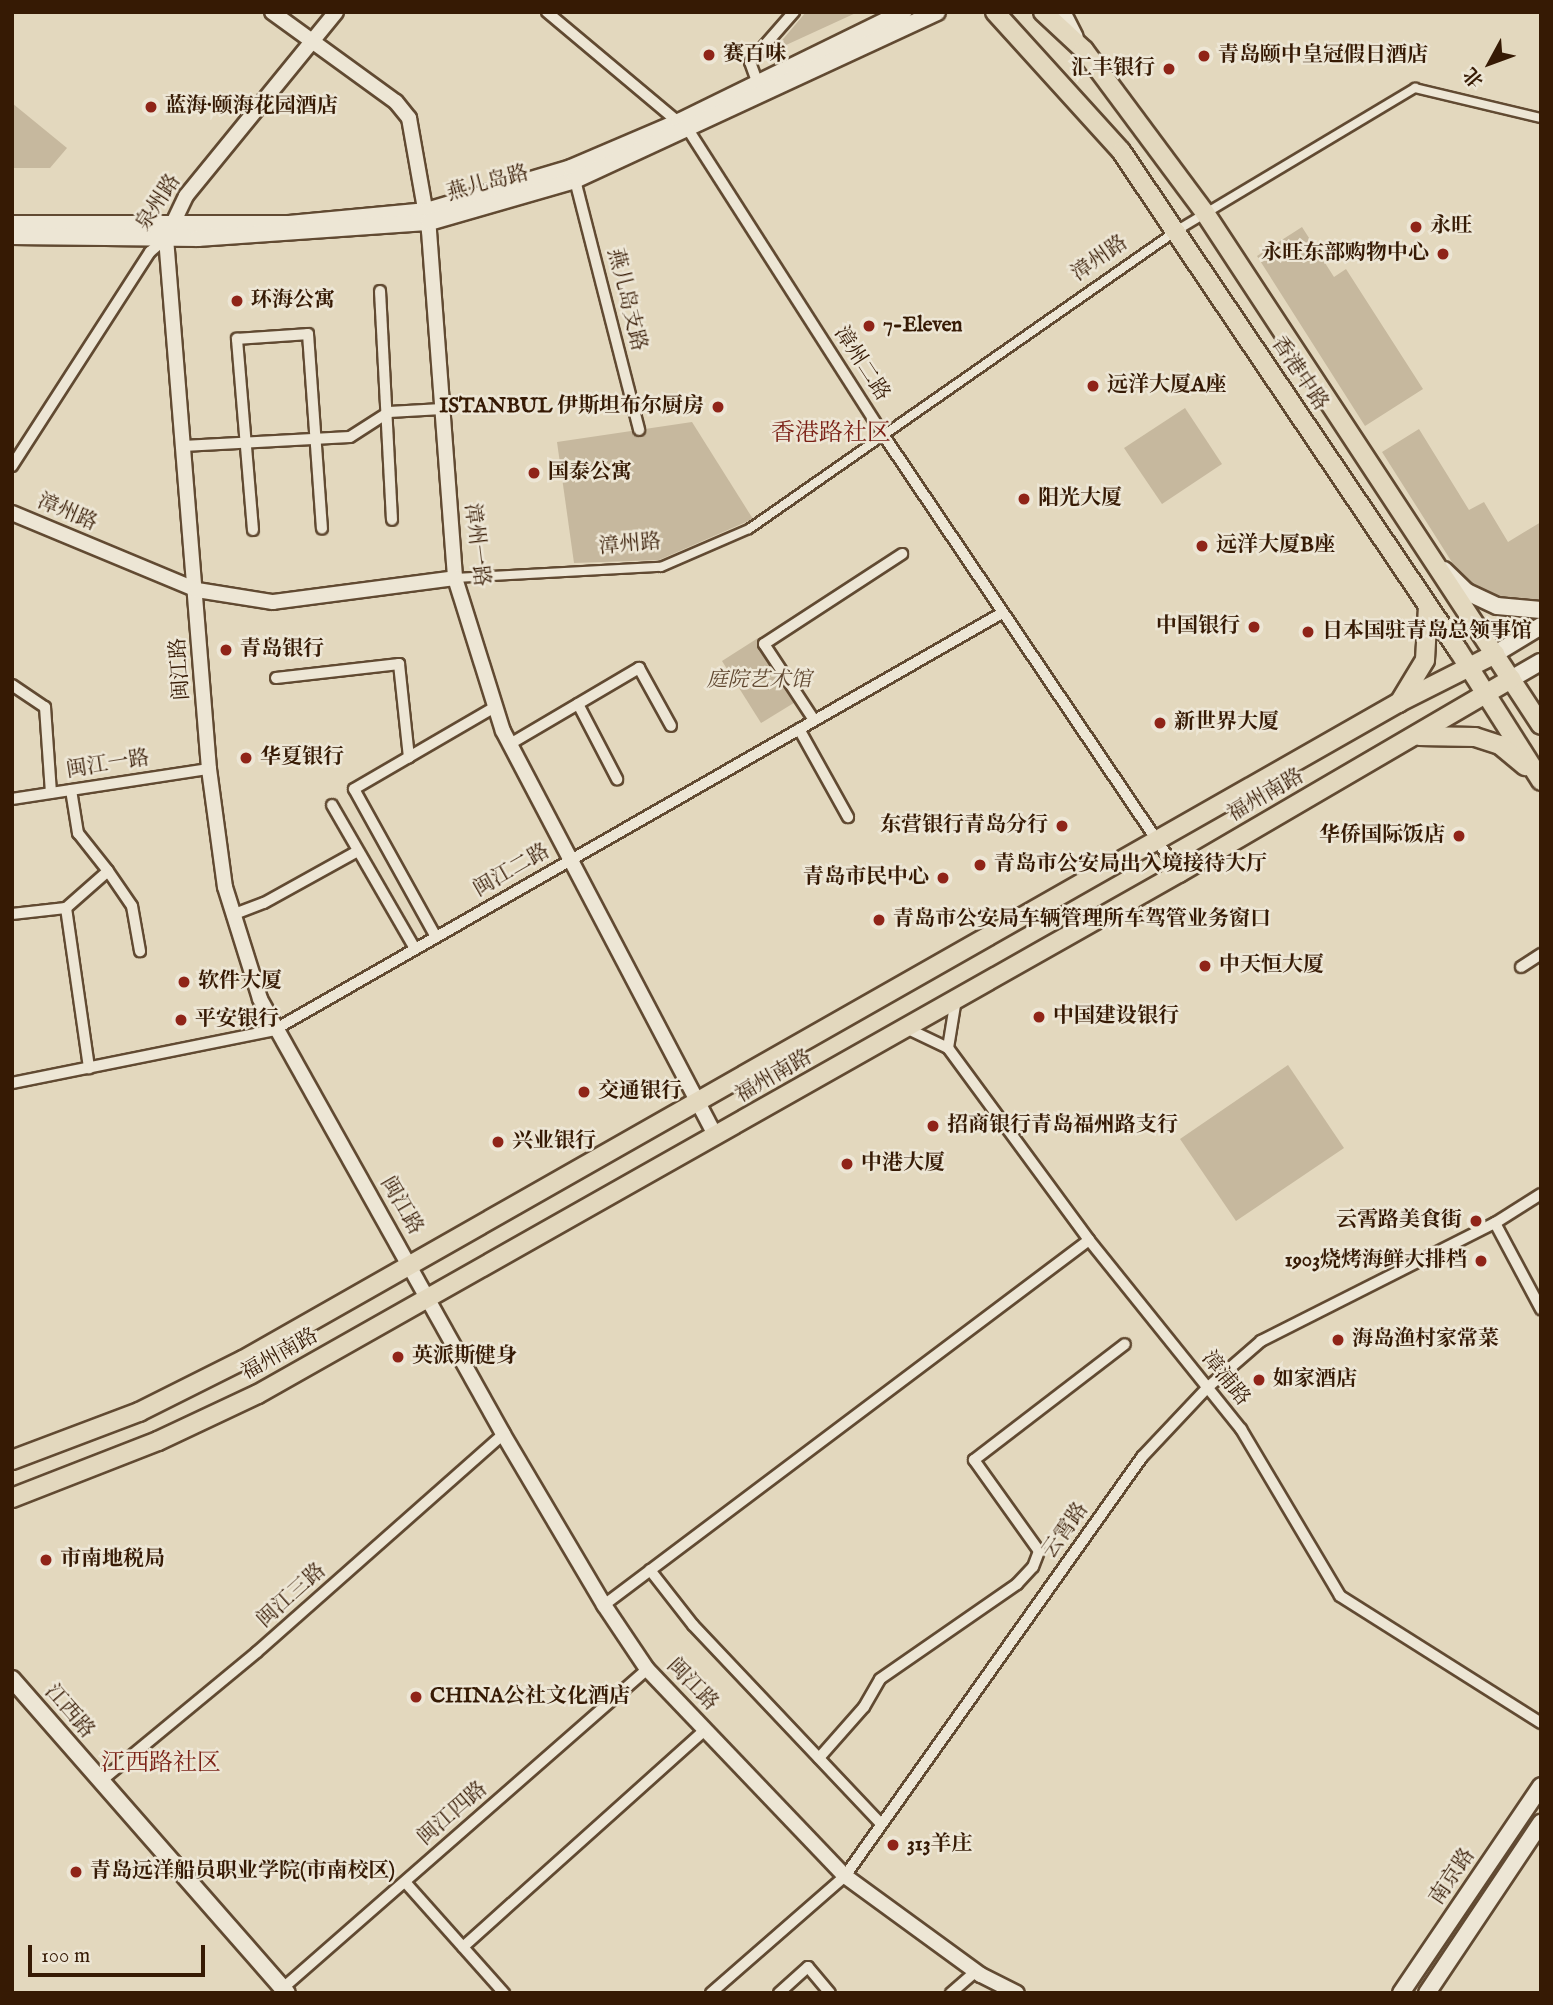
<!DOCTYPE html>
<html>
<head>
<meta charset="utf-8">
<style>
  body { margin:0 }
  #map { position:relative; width:1553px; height:2005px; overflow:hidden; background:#e3d8be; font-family:"IM FELL English","Noto Serif SC",serif }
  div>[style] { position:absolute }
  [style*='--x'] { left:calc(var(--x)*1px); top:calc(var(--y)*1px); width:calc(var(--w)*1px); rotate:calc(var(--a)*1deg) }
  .green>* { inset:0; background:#c6b89e }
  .roads { filter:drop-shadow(2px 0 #614a32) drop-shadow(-2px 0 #614a32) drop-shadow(0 2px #614a32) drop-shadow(0 -2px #614a32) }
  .pedestrian>* { height:8px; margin:-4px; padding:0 4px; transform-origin:4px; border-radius:4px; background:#ede6d5 }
  .minor>* { height:10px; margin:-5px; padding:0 5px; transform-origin:5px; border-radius:5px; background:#ede6d5 }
  .tertiary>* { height:14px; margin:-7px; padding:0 7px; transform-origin:7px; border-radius:7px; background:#ede6d5 }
  .secondary>* { height:16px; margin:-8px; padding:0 8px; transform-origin:8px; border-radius:8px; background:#ede6d5 }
  .primary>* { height:18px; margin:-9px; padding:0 9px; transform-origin:9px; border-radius:9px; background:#e3d8be }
  .dots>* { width:19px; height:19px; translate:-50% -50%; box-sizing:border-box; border:4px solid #ede6d5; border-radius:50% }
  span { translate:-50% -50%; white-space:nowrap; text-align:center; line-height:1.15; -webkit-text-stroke:5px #ede6d5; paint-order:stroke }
  .poi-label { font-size:21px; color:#361a04; font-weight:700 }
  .left { translate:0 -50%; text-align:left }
  .right { translate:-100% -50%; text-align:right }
  .street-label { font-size:21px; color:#361a04 }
  .park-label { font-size:21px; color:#614932; font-style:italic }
  .quarter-label { font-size:24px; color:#7a1f14 }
  .frame { position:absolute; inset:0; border:14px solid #361a04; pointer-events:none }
  .north { position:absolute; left:1455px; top:28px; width:70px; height:70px; -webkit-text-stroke:5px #ede6d5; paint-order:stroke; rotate:229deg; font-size:19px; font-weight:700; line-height:28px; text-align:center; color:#361a04 }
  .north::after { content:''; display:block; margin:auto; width:24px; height:32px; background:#361a04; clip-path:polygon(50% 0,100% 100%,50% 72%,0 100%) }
  .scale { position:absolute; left:28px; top:1945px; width:177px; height:32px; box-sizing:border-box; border:4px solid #361a04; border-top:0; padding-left:9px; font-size:21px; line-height:24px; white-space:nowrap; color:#361a04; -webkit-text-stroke:5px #ede6d5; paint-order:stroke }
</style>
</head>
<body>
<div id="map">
  <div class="green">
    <div style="clip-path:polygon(806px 12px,858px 12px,773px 51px)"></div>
    <div style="clip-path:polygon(12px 103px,67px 148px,50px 168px,12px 168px)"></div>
    <div style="clip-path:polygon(1302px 227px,1334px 277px,1346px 269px,1423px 389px,1365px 426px,1257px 256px)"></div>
    <div style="clip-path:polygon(1185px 408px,1222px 464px,1162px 504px,1124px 448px)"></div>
    <div style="clip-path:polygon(692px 422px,753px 519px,659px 560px,574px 563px,557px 442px)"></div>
    <div style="clip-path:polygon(1419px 429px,1469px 510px,1484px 502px,1508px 542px,1541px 522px,1541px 602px,1505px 600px,1462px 578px,1382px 452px)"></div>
    <div style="clip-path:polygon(758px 638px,797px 701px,761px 723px,722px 661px)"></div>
    <div style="clip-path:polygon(1288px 1065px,1344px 1148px,1236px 1221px,1180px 1139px)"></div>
  </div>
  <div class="roads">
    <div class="pedestrian">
      <div style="--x:455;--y:578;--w:206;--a:-3.1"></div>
      <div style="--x:661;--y:567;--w:96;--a:-23.4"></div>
      <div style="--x:749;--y:529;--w:521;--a:-34.91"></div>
      <div style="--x:1176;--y:231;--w:279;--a:-30.9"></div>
      <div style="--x:1415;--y:88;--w:130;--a:13.4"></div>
    </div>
    <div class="minor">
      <div style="--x:547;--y:12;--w:185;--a:40"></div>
      <div style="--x:689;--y:131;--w:362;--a:57.4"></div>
      <div style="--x:884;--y:436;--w:527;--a:55.98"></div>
      <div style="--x:758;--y:84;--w:23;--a:-110"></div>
      <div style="--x:750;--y:62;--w:67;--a:-48.7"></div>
      <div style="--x:575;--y:180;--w:258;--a:75.6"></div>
      <div style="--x:380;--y:291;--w:229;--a:87"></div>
      <div style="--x:183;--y:446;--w:167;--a:-3.1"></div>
      <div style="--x:350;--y:437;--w:46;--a:-32.7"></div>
      <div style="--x:389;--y:412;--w:53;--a:-3.2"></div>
      <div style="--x:12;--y:466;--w:255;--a:-57.2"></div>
      <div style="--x:150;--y:252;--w:21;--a:-41"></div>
      <div style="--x:253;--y:530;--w:192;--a:-94.8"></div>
      <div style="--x:237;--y:339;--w:71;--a:-4"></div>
      <div style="--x:308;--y:334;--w:195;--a:85.9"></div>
      <div style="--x:276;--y:678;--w:124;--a:-6.5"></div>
      <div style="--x:399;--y:664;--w:94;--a:83.9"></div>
      <div style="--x:12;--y:685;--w:40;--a:34"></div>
      <div style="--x:45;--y:707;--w:86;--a:86"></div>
      <div style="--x:578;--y:704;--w:85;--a:62.5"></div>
      <div style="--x:814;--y:720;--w:91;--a:-123.3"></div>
      <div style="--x:764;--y:644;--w:165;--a:-33.1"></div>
      <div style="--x:799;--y:729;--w:101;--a:60.9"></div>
      <div style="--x:510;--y:744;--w:150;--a:-30.5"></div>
      <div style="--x:639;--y:668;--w:66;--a:61.1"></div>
      <div style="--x:71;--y:790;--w:44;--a:80.8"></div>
      <div style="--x:78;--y:833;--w:48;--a:51.7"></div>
      <div style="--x:12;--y:799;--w:199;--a:-8.7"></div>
      <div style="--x:332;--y:805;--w:166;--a:60"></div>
      <div style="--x:66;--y:908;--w:56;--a:-41.4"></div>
      <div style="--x:108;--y:871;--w:42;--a:55.6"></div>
      <div style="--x:132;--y:906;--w:46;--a:79.9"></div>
      <div style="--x:12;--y:914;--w:54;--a:-6.3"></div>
      <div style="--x:66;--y:908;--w:162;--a:81.8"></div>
      <div style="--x:232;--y:915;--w:34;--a:-21"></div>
      <div style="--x:264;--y:903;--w:107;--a:-29"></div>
      <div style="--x:436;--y:937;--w:169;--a:-119"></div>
      <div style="--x:354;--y:789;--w:163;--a:-30.2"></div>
      <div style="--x:1521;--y:967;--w:24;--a:-33"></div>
      <div style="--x:956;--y:999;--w:50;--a:99.3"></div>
      <div style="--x:948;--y:1048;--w:238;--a:53.7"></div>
      <div style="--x:1089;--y:1240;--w:243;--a:51.2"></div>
      <div style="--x:1241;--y:1429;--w:194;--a:59.3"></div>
      <div style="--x:1340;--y:1596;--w:238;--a:32.3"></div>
      <div style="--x:906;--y:1028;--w:47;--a:25.5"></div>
      <div style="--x:12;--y:1083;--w:267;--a:-11.4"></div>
      <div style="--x:274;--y:1030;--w:839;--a:-29.8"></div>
      <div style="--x:1495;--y:1223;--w:98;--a:61.9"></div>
      <div style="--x:650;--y:1570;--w:70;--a:52"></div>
      <div style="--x:693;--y:1625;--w:274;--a:46.6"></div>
      <div style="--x:604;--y:1605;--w:607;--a:-36.96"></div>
      <div style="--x:819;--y:1758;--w:68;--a:-48.6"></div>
      <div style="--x:864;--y:1707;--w:32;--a:-60"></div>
      <div style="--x:880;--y:1679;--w:167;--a:-34.7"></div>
      <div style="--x:1017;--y:1584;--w:23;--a:-47"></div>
      <div style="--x:1033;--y:1567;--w:17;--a:-69"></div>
      <div style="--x:1039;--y:1551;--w:112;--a:-125.5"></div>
      <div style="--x:974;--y:1460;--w:190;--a:-37.5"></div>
      <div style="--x:101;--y:1781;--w:202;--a:-39.6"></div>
      <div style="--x:257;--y:1652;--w:329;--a:-41.5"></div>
      <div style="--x:405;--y:1882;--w:149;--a:48.3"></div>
      <div style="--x:463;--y:1947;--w:325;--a:-41.9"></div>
      <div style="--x:283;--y:1988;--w:484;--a:-41.2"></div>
      <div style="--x:711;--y:1993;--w:178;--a:-41.1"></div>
      <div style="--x:845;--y:1876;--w:514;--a:-54.67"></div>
      <div style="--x:1142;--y:1457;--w:95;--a:-46.7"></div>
      <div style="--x:1207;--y:1388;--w:72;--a:-41"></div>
      <div style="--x:1261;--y:1341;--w:262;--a:-26.8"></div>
      <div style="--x:1495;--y:1223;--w:54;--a:-32.2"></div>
      <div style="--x:779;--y:1993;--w:39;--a:-42"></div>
      <div style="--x:808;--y:1967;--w:34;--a:50"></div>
      <div style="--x:951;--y:1993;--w:33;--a:-41"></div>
    </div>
    <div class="tertiary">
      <div style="--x:272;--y:12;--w:153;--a:36"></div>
      <div style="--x:396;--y:102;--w:21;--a:51"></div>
      <div style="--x:409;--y:118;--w:115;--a:80"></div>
      <div style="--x:429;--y:231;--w:348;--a:85.7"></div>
      <div style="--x:455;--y:578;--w:160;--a:72.6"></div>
      <div style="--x:503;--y:731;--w:458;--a:62.3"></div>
      <div style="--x:336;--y:12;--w:237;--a:129.2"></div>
      <div style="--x:186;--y:196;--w:47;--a:115.5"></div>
      <div style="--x:166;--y:238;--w:533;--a:85.37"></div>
      <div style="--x:209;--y:769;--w:119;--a:82.3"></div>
      <div style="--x:225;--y:887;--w:117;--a:72.6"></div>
      <div style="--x:260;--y:999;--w:498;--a:60.8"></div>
      <div style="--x:503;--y:1434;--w:199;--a:59.4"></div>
      <div style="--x:604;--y:1605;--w:77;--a:56.1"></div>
      <div style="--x:647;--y:1669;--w:286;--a:46.3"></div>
      <div style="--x:845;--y:1876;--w:168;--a:36.1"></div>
      <div style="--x:981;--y:1975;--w:40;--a:26.6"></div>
      <div style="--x:12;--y:513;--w:200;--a:22.6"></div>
      <div style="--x:197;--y:590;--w:77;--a:9"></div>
      <div style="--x:273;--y:602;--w:184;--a:-7.5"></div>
    </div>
    <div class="secondary">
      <div style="--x:1062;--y:12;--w:28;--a:63"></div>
      <div style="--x:12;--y:224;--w:277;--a:0"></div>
      <div style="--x:289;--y:224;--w:139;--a:-5.4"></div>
      <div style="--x:427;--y:211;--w:150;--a:-16.6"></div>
      <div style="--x:571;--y:168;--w:117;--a:-23.1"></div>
      <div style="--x:679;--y:122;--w:250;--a:-26.1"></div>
      <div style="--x:12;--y:236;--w:186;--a:0.6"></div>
      <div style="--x:198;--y:238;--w:232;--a:-4"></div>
      <div style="--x:429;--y:222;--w:152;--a:-16"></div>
      <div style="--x:575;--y:180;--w:399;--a:-24.9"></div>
      <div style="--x:1444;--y:570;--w:32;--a:44"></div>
      <div style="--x:1467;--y:592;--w:33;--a:25"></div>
      <div style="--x:1497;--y:606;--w:44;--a:5.2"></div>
      <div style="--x:1495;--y:654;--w:54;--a:-31.3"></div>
      <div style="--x:1511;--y:679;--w:34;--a:-30"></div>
      <div style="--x:12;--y:1679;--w:417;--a:48.8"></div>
      <div style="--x:1401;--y:1993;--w:250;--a:-55.9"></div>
      <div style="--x:1427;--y:1993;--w:205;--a:-56.2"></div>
    </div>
    <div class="primary">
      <div style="--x:995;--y:12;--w:188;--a:47.8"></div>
      <div style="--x:1121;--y:151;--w:602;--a:55.97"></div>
      <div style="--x:1458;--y:650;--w:155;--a:57.6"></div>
      <div style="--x:1043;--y:12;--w:56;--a:42.8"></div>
      <div style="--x:1084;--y:50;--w:203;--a:53.4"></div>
      <div style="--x:1205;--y:213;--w:612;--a:56.73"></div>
      <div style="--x:1399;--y:703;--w:50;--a:-58.8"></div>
      <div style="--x:1425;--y:660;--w:54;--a:-86.8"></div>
      <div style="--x:1419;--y:736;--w:56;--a:1"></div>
      <div style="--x:1475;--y:737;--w:26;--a:18"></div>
      <div style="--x:1500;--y:745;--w:33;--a:40"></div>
      <div style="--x:12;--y:1460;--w:136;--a:-20.7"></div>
      <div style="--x:139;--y:1412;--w:116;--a:-26.6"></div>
      <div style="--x:243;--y:1360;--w:1329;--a:-29.63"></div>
      <div style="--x:1398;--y:703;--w:109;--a:-26.8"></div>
      <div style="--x:12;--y:1498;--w:157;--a:-21.3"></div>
      <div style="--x:158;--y:1441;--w:110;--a:-25.2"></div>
      <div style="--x:258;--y:1394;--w:1058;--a:-29.5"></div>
      <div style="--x:1179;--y:873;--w:385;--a:-30.3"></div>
    </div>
  </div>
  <div class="dots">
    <div style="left:709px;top:55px;background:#8f2418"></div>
    <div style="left:1204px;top:56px;background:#8f2418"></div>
    <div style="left:1169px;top:69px;background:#8f2418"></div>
    <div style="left:151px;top:107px;background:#8f2418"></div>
    <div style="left:1416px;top:227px;background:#8f2418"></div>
    <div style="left:1443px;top:254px;background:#8f2418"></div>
    <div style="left:237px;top:301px;background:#8f2418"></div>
    <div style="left:869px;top:326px;background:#8f2418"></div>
    <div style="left:1093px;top:386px;background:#8f2418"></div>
    <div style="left:718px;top:407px;background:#8f2418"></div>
    <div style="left:534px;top:473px;background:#8f2418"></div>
    <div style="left:1024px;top:499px;background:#8f2418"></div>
    <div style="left:1202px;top:546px;background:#8f2418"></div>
    <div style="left:1254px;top:627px;background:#8f2418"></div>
    <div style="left:1308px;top:632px;background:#8f2418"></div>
    <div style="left:226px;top:650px;background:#8f2418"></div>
    <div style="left:1160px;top:723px;background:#8f2418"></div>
    <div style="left:246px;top:758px;background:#8f2418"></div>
    <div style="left:1062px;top:826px;background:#8f2418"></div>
    <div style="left:1459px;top:836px;background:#8f2418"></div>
    <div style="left:980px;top:865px;background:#8f2418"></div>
    <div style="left:943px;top:878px;background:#8f2418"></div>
    <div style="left:879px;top:920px;background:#8f2418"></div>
    <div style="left:1205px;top:966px;background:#8f2418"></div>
    <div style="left:184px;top:982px;background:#8f2418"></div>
    <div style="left:1039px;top:1017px;background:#8f2418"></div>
    <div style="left:181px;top:1020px;background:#8f2418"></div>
    <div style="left:584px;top:1092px;background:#8f2418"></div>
    <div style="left:933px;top:1126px;background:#8f2418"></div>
    <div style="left:498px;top:1142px;background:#8f2418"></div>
    <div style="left:847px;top:1164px;background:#8f2418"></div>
    <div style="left:1476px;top:1221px;background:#8f2418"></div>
    <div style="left:1481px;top:1261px;background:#8f2418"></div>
    <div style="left:1338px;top:1340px;background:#8f2418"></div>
    <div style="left:398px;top:1357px;background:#8f2418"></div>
    <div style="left:1259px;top:1380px;background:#8f2418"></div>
    <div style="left:46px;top:1560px;background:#8f2418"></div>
    <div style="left:416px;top:1697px;background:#8f2418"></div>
    <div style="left:893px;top:1845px;background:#8f2418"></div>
    <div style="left:76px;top:1872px;background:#8f2418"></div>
  </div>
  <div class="poi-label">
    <span class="left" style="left:723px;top:55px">赛百味</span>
    <span class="left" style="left:1218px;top:56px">青岛颐中皇冠假日酒店</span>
    <span class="right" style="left:1155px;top:69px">汇丰银行</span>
    <span class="left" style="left:165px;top:107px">蓝海·颐海花园酒店</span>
    <span class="left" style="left:1430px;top:227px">永旺</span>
    <span class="right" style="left:1429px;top:254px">永旺东部购物中心</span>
    <span class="left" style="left:251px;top:301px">环海公寓</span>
    <span class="left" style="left:883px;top:326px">7-Eleven</span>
    <span class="left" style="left:1107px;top:386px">远洋大厦A座</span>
    <span class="right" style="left:704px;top:407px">ISTANBUL 伊斯坦布尔厨房</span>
    <span class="left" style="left:548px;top:473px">国泰公寓</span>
    <span class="left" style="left:1038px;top:499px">阳光大厦</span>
    <span class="left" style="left:1216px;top:546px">远洋大厦B座</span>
    <span class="right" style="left:1240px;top:627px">中国银行</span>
    <span class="left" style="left:1322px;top:632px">日本国驻青岛总领事馆</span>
    <span class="left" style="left:240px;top:650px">青岛银行</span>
    <span class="left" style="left:1174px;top:723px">新世界大厦</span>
    <span class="left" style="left:260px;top:758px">华夏银行</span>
    <span class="right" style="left:1048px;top:826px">东营银行青岛分行</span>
    <span class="right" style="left:1445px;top:836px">华侨国际饭店</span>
    <span class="left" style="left:994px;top:865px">青岛市公安局出入境接待大厅</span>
    <span class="right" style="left:929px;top:878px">青岛市民中心</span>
    <span class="left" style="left:893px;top:920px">青岛市公安局车辆管理所车驾管业务窗口</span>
    <span class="left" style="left:1219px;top:966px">中天恒大厦</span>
    <span class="left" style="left:198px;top:982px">软件大厦</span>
    <span class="left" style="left:1053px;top:1017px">中国建设银行</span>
    <span class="left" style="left:195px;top:1020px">平安银行</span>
    <span class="left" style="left:598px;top:1092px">交通银行</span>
    <span class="left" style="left:947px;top:1126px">招商银行青岛福州路支行</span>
    <span class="left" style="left:512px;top:1142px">兴业银行</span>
    <span class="left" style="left:861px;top:1164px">中港大厦</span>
    <span class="right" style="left:1462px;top:1221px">云霄路美食街</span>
    <span class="right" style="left:1467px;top:1261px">1903烧烤海鲜大排档</span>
    <span class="left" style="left:1352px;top:1340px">海岛渔村家常菜</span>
    <span class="left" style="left:412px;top:1357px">英派斯健身</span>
    <span class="left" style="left:1273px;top:1380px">如家酒店</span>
    <span class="left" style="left:60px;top:1560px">市南地税局</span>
    <span class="left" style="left:430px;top:1697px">CHINA公社文化酒店</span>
    <span class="left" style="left:907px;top:1845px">313羊庄</span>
    <span class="left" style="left:90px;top:1872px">青岛远洋船员职业学院(市南校区)</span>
  </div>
  <div class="street-label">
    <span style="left:488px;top:184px;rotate:-15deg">燕儿岛路</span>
    <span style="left:159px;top:203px;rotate:-57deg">泉州路</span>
    <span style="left:1100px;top:259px;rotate:-35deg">漳州路</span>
    <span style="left:626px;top:300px;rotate:76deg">燕儿岛支路</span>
    <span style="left:861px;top:364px;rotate:57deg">漳州二路</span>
    <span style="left:1299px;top:374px;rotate:56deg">香港中路</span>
    <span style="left:67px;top:513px;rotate:23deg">漳州路</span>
    <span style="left:476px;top:545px;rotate:83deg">漳州一路</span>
    <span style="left:630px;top:545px;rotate:-5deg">漳州路</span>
    <span style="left:181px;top:669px;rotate:-94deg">闽江路</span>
    <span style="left:108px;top:765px;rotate:-9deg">闽江一路</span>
    <span style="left:1266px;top:796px;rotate:-30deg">福州南路</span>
    <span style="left:512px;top:871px;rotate:-30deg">闽江二路</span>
    <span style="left:774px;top:1077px;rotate:-30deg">福州南路</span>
    <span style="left:401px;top:1206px;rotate:60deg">闽江路</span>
    <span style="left:280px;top:1355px;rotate:-29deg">福州南路</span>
    <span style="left:1225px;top:1379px;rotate:51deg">漳浦路</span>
    <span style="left:1066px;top:1531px;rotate:-55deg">云霄路</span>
    <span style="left:292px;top:1596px;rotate:-42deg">闽江三路</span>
    <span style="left:692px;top:1685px;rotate:46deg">闽江路</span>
    <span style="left:69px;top:1712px;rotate:49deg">江西路</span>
    <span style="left:453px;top:1814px;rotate:-41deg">闽江四路</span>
    <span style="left:1453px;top:1877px;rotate:-56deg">南京路</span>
  </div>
  <div class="park-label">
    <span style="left:759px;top:681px">庭院艺术馆</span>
  </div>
  <div class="quarter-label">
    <span style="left:831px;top:434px">香港路社区</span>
    <span style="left:161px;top:1764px">江西路社区</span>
  </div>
  <div class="frame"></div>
  <div class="north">北</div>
  <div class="scale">100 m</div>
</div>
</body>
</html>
